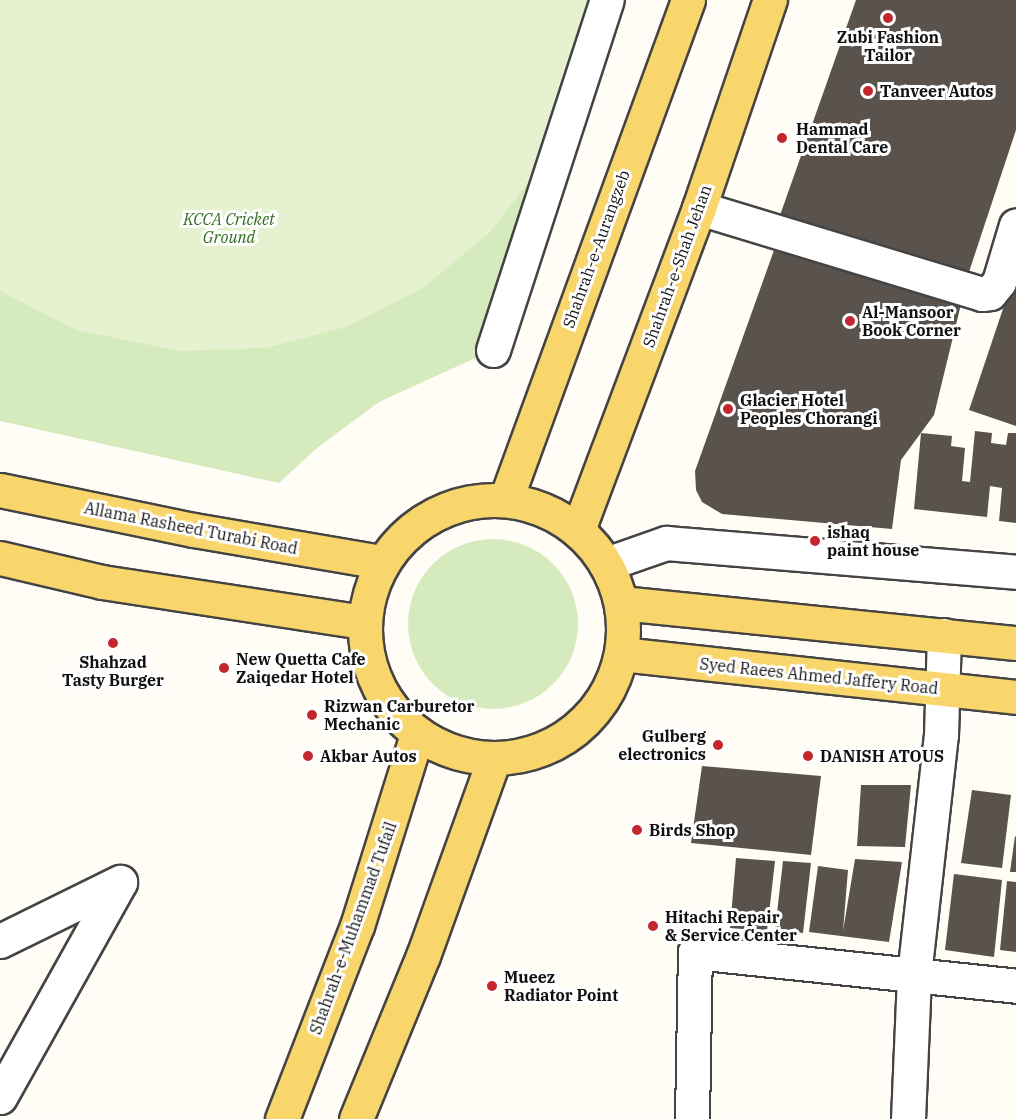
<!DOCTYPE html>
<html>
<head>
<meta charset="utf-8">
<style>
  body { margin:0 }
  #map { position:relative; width:1016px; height:1119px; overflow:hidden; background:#fffdf5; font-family:"IBM Plex Serif",serif }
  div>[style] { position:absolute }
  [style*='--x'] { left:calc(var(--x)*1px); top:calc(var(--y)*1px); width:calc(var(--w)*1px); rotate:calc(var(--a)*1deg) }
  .green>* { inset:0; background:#d5ebbd }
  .round { border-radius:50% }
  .pitch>* { inset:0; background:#e6f2cf }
  .building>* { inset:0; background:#5a524d }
  .roads { filter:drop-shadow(2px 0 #444) drop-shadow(-2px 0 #444) drop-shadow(0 2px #444) drop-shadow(0 -2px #444) }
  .minor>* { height:33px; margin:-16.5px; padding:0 16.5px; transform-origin:16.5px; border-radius:16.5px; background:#fff }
  .major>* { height:33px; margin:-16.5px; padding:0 16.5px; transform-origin:16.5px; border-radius:16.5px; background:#f9d66b }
  .major>.ring { margin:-16.5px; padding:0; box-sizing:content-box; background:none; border:33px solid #f9d66b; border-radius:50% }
  .dots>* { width:16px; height:16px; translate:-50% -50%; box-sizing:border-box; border:3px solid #fff; border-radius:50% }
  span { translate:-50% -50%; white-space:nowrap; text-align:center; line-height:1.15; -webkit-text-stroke:6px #fff; paint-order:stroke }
  .poi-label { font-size:16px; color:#111; font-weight:700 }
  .left { translate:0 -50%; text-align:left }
  .right { translate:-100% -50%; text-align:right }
  .park-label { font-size:16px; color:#2f6b1f; font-style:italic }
  .street-label { font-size:16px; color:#111 }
</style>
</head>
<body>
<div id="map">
  <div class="green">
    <div style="clip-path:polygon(0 0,607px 0,493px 350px,379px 402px,317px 448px,279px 483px,0 421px)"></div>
    <div class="round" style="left:408px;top:539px;width:170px;height:170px"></div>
  </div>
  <div class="pitch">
    <div style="clip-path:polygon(0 0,599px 0,543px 164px,490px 232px,424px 287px,349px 326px,266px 348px,180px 351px,77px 330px,0 291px)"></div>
  </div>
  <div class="building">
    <div style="clip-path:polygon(856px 0,1016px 0,1016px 130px,966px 281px,778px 221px)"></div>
    <div style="clip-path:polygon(778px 239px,963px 296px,934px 415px,901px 460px,892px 529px,722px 514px,702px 502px,696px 490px,695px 471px)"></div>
    <div style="clip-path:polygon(1016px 270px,1016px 426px,969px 410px)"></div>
    <div style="clip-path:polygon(975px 431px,992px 433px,991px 443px,1006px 445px,1008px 433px,1016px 433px,1016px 523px,999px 521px,1002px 488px,990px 486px,987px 517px,914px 509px,921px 433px,952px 436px,951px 446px,965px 448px,962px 481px,970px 482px)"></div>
    <div style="clip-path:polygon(702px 766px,821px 776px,811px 855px,691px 843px)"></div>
    <div style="clip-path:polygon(861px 785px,911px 785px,905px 847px,857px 846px)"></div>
    <div style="clip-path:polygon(972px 790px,1011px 795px,1002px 868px,961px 863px)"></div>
    <div style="clip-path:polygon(1015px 836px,1016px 837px,1016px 872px,1010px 872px)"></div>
    <div style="clip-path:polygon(736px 858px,775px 861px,767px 931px,730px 928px)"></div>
    <div style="clip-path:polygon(855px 859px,902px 862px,889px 942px,809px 932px,818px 866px,848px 870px,843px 931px)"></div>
    <div style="clip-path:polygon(783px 861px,811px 863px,803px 933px,775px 930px)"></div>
    <div style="clip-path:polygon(954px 874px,1002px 880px,994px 957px,945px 950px)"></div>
    <div style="clip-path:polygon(1007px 881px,1016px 882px,1016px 952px,1000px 950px)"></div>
  </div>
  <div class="roads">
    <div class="minor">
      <div style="--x:699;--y:208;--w:296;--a:16.9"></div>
      <div style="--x:982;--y:294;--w:8;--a:-7"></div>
      <div style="--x:990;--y:293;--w:14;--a:-51"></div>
      <div style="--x:999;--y:282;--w:59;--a:-73.4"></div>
      <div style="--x:493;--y:350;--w:368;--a:-72"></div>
      <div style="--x:606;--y:564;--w:64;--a:-19.3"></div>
      <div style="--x:666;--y:543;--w:351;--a:4.7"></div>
      <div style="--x:0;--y:941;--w:134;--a:-26.2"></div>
      <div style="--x:0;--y:1097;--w:246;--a:-60.8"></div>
      <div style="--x:692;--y:1119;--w:167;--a:-89"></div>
      <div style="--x:695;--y:952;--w:323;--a:6"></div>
      <div style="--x:908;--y:1119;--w:144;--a:-87.6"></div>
      <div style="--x:914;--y:975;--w:242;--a:-83.6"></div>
      <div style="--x:941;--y:735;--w:100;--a:-88.3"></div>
    </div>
    <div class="major">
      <div style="--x:0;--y:490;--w:198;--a:11.7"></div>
      <div style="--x:194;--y:530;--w:191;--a:9.7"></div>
      <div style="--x:506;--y:499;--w:531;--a:-69.96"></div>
      <div class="ring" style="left:365px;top:500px;width:225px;height:225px"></div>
      <div style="--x:578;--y:530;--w:344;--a:-69.4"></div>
      <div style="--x:699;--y:208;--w:220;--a:-71.2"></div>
      <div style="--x:0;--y:558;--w:105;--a:13.2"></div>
      <div style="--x:102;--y:582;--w:265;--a:8.7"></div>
      <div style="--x:621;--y:603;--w:397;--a:5.8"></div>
      <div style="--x:621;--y:654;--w:397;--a:6.2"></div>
      <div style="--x:282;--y:1119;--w:207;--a:-68.8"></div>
      <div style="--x:357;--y:926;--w:201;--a:-72.6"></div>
      <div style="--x:356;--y:1119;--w:176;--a:-67.7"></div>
      <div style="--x:423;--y:956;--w:209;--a:-70.2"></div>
    </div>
  </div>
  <div class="dots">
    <div style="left:888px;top:18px;background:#c4262e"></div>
    <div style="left:868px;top:91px;background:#c4262e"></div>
    <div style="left:782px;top:138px;background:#c4262e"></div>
    <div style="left:850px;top:321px;background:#c4262e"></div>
    <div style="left:728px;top:409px;background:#c4262e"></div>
    <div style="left:815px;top:541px;background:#c4262e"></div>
    <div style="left:113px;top:643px;background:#c4262e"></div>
    <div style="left:224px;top:668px;background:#c4262e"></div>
    <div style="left:312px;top:715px;background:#c4262e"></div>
    <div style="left:718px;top:745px;background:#c4262e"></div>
    <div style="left:308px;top:756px;background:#c4262e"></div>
    <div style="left:808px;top:756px;background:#c4262e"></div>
    <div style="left:637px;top:830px;background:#c4262e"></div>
    <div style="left:653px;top:926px;background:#c4262e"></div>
    <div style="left:492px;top:986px;background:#c4262e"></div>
  </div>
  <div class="poi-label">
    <span style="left:888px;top:46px">Zubi Fashion<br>Tailor</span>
    <span class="left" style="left:880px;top:91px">Tanveer Autos</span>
    <span class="left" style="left:796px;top:138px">Hammad<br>Dental Care</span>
    <span class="left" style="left:862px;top:321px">Al-Mansoor<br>Book Corner</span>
    <span class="left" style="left:740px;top:409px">Glacier Hotel<br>Peoples Chorangi</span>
    <span class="left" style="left:827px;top:541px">ishaq<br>paint house</span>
    <span class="left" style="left:236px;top:668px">New Quetta Cafe<br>Zaiqedar Hotel</span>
    <span style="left:113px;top:671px">Shahzad<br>Tasty Burger</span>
    <span class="left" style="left:324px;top:715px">Rizwan Carburetor<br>Mechanic</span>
    <span class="right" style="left:706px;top:745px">Gulberg<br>electronics</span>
    <span class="left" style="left:320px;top:756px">Akbar Autos</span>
    <span class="left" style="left:820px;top:756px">DANISH ATOUS</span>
    <span class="left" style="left:649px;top:830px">Birds Shop</span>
    <span class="left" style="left:665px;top:926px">Hitachi Repair<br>&amp; Service Center</span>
    <span class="left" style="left:504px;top:986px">Mueez<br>Radiator Point</span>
  </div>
  <div class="park-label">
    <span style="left:229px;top:228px">KCCA Cricket<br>Ground</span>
  </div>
  <div class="street-label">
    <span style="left:596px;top:249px;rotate:-70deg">Shahrah-e-Aurangzeb</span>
    <span style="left:677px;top:266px;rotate:-70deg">Shahrah-e-Shah Jehan</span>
    <span style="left:191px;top:528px;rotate:11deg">Allama Rasheed Turabi Road</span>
    <span style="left:819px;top:676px;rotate:6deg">Syed Raees Ahmed Jaffery Road</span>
    <span style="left:353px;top:928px;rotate:-70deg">Shahrah-e-Muhammad Tufail</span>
  </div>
</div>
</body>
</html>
